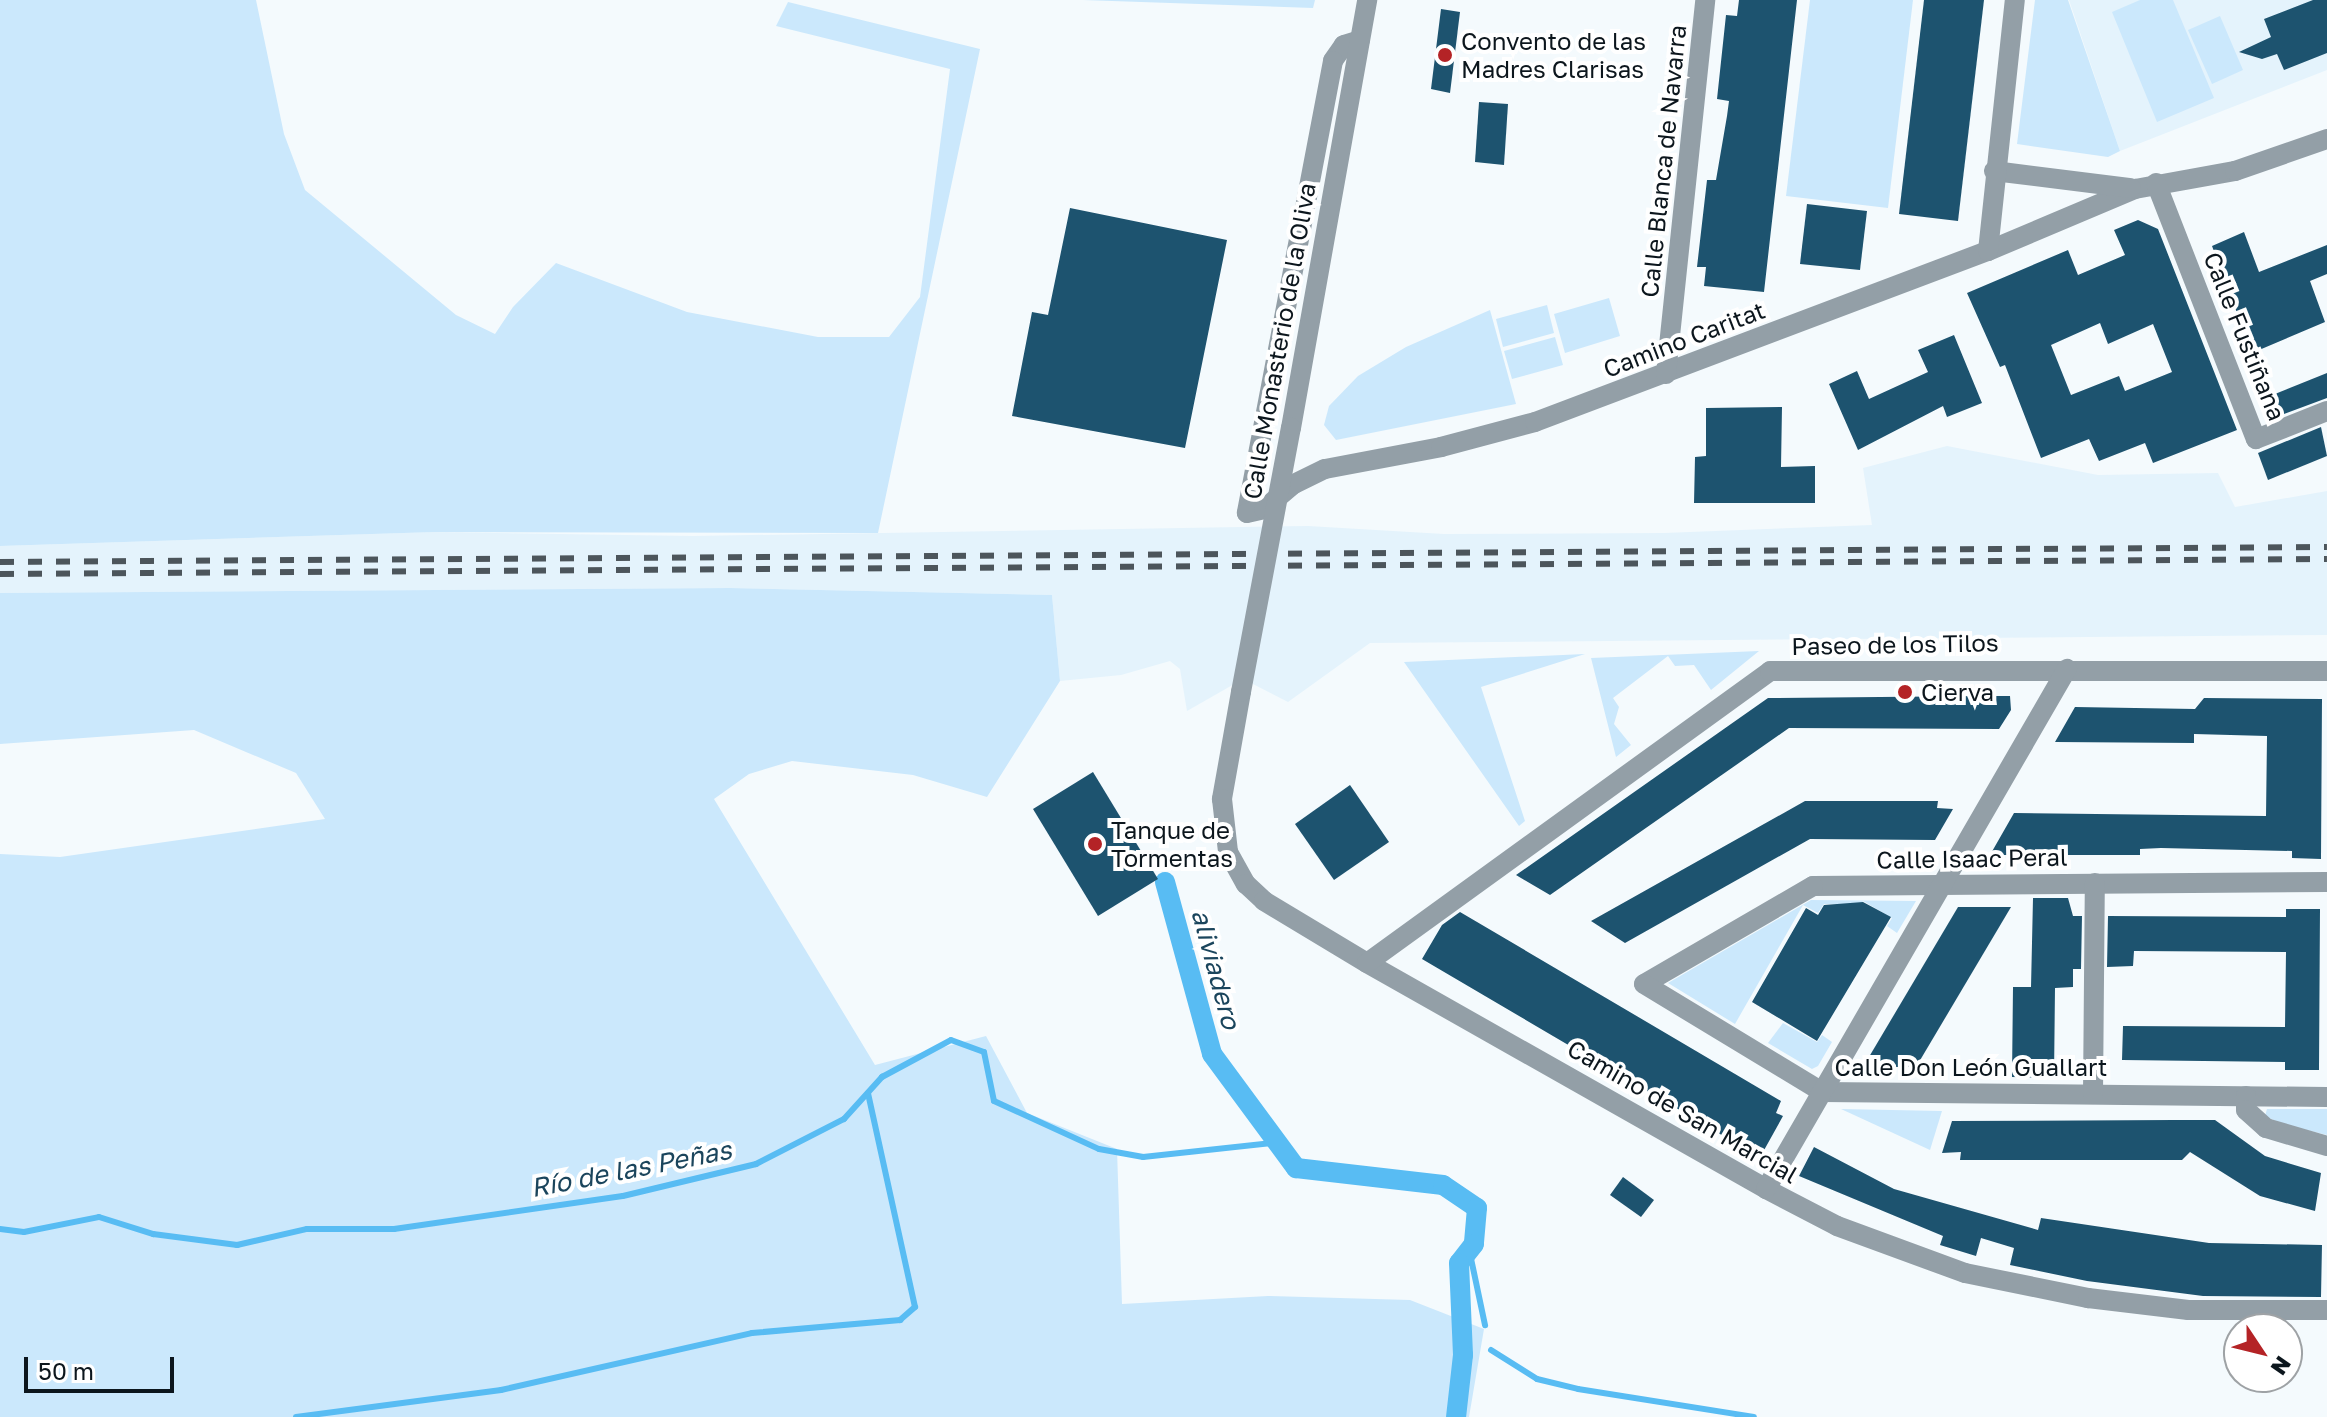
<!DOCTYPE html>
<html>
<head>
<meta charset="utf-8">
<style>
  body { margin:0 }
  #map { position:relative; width:2327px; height:1417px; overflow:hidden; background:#f4fafd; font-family:"Golos Text",sans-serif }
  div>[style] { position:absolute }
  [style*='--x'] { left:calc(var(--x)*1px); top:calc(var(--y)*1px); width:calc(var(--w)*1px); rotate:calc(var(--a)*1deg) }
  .built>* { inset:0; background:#e4f3fc }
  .green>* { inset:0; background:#cbe8fc }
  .stream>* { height:6px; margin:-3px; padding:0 3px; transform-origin:3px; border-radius:3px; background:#58bcf3 }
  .canal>* { height:20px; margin:-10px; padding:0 10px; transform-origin:10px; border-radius:10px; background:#58bcf3 }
  .building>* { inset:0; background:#1d536f }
  .minor>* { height:20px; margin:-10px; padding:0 10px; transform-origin:10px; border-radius:10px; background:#939fa7 }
  .rail>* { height:6px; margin-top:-3px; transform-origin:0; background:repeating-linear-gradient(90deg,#4c555b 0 14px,transparent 0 28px) }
  .minor-bridge>* { height:20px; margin:-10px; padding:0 10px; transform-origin:10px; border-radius:10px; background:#939fa7 }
  .dots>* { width:22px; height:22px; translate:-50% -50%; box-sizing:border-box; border:4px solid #fff; border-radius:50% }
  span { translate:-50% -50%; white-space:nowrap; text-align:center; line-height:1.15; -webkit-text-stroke:8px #fff; paint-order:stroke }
  .poi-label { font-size:24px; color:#0c161d }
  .left { translate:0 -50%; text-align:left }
  .street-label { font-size:24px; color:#0c161d }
  .water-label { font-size:26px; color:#1b455c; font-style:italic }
  .north { position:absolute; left:2223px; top:1313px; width:80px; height:80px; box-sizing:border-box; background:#fff; border:2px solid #9ea2a5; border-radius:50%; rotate:125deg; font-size:22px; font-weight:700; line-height:32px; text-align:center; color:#0c161d }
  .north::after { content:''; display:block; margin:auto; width:28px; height:36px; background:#b42326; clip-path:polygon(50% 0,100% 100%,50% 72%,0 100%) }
  .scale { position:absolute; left:24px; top:1357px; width:150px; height:36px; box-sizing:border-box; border:4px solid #0c161d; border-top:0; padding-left:10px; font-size:24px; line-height:28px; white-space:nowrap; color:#0c161d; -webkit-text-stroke:6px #fff; paint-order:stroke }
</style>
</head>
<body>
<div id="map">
  <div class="built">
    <div style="clip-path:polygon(2069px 0,2327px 0,2327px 70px,2120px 151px)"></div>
    <div style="clip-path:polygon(1947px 446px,2098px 475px,2218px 473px,2235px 507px,2327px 491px,2327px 635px,1370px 643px,1288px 702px,1243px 679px,1187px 711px,1180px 669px,1170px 661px,1121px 675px,1060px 681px,1052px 595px,730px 588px,0 593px,0 546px,435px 532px,693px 536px,1308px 526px,1444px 534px,1664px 533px,1872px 525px,1863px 468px)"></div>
  </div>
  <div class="green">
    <div style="clip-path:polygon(0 0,256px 0,284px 134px,305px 190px,456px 315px,495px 334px,513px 307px,556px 263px,687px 312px,818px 337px,889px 337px,920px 297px,950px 69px,776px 26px,788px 2px,980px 49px,878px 533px,435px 532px,0 546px)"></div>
    <div style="clip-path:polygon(1083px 0,1315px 0,1313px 8px)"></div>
    <div style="clip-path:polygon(1810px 0,1913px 0,1888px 208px,1786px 196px)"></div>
    <div style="clip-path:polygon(2035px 0,2068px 0,2120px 151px,2108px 157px,2017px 144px)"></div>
    <div style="clip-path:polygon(2140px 0,2173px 0,2214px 98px,2157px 122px,2112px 12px)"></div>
    <div style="clip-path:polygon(2220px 16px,2243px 70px,2212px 84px,2188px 30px)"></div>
    <div style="clip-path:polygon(1609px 298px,1620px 336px,1565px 353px,1554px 314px)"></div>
    <div style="clip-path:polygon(1547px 305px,1554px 333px,1503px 347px,1496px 319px)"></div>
    <div style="clip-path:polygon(1490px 310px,1516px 404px,1336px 440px,1324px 425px,1329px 406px,1358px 376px,1406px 347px)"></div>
    <div style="clip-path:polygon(1555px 337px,1563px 365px,1512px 379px,1504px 351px)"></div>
    <div style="clip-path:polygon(730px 588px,1052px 595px,1060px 681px,987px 797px,913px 775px,792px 761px,749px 774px,714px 799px,875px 1065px,986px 1036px,1027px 1113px,1117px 1149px,1122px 1304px,1268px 1296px,1410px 1300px,1484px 1329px,1469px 1417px,0 1417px,0 854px,60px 857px,325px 819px,296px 773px,194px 730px,0 744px,0 593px)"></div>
    <div style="clip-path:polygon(1759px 651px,1711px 690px,1694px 665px,1675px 666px,1668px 656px,1613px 698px,1619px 707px,1614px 724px,1631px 745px,1616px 757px,1591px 658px)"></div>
    <div style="clip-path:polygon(1585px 654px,1481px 687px,1525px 821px,1519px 826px,1404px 662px)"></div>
    <div style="clip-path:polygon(1811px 900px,1916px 901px,1897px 933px,1887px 926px,1892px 918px,1863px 901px,1860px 905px,1824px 904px,1818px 913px,1803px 905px,1735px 1024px,1668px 983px)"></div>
    <div style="clip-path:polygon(1783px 1023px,1817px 1042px,1822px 1035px,1832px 1042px,1818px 1066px,1812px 1069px,1768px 1043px)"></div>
    <div style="clip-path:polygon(1841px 1109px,1942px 1111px,1930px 1150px)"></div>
    <div style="clip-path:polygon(2267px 1109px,2327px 1109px,2327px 1135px,2282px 1124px,2265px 1116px)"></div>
  </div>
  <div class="stream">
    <div style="--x:0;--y:1229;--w:24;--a:7"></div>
    <div style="--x:24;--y:1232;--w:76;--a:-11.3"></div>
    <div style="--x:99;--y:1217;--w:57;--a:17.5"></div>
    <div style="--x:153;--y:1234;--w:85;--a:7.5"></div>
    <div style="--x:237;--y:1245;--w:72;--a:-12.9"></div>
    <div style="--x:307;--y:1229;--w:87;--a:0"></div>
    <div style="--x:394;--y:1229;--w:231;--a:-8.2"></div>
    <div style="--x:623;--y:1196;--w:137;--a:-13.5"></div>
    <div style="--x:756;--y:1164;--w:99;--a:-27.1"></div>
    <div style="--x:844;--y:1119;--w:57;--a:-47.9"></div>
    <div style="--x:882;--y:1077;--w:78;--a:-28.2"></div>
    <div style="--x:951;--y:1040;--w:35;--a:20"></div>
    <div style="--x:984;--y:1052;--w:50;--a:78.5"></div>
    <div style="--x:994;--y:1101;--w:115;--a:24.6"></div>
    <div style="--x:1099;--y:1149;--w:45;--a:10.3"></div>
    <div style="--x:1143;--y:1157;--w:139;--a:-6.2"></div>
    <div style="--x:1469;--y:1249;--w:78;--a:78.1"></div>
    <div style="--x:1491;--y:1350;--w:54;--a:32.2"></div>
    <div style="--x:1537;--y:1379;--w:42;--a:13.7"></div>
    <div style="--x:1578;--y:1389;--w:178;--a:9"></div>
    <div style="--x:296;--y:1417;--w:207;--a:-7.5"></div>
    <div style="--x:501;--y:1390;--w:257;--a:-12.8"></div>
    <div style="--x:752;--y:1333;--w:149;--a:-5"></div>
    <div style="--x:900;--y:1320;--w:20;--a:-41"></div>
    <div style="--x:915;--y:1307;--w:219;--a:-102.4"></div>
  </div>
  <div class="canal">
    <div style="--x:1165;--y:882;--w:178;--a:74.7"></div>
    <div style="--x:1212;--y:1054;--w:142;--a:53.6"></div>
    <div style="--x:1296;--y:1168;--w:148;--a:6.6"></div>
    <div style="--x:1443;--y:1185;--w:41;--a:34.1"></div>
    <div style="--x:1477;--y:1208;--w:36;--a:95"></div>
    <div style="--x:1474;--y:1244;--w:24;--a:128"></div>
    <div style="--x:1459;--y:1263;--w:92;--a:87.5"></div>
    <div style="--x:1463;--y:1355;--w:62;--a:96.4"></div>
  </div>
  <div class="building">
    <div style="clip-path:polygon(1739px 0,1797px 0,1764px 292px,1704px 286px,1706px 267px,1697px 267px,1707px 180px,1716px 180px,1727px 116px,1729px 101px,1717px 99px,1726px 15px,1737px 16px)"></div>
    <div style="clip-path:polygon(1924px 0,1984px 0,1958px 221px,1899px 214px)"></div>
    <div style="clip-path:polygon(2313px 0,2327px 0,2327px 53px,2284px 70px,2277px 54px,2262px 59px,2239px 52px,2271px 37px,2264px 19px)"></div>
    <div style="clip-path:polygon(1441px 9px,1460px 12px,1450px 93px,1431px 89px)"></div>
    <div style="clip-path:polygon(1479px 102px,1508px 104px,1504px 165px,1475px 162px)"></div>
    <div style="clip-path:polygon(1807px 204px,1867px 211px,1860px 270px,1800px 264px)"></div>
    <div style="clip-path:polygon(1070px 208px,1227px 240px,1185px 448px,1012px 416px,1032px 312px,1048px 315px)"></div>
    <div style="clip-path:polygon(evenodd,2138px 220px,2158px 229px,2237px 430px,2153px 463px,2145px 443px,2099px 461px,2089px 439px,2041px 458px,2005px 365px,2000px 367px,1967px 293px,2068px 250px,2078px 275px,2125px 255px,2114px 230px,2138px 220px,2100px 323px,2108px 344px,2153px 324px,2172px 372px,2125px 391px,2119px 376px,2071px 395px,2051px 345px,2100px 323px)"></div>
    <div style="clip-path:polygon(2244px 232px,2259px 272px,2327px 245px,2327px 274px,2310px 281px,2325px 322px,2252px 353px,2212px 246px)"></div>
    <div style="clip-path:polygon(1954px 335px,1982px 403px,1947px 417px,1943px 406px,1858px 450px,1829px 384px,1857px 371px,1869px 399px,1928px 372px,1918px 350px)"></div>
    <div style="clip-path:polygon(2327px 373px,2327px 398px,2268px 420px,2260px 400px)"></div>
    <div style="clip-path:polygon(1782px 407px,1781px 467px,1815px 466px,1815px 503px,1694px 503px,1695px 457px,1706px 456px,1706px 408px)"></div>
    <div style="clip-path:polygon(2321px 427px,2327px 456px,2268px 480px,2258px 453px)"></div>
    <div style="clip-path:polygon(1982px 696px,2010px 696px,2011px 710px,1999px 729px,1789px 728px,1550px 895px,1516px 875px,1768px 698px)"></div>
    <div style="clip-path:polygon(2204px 698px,2322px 699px,2321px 859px,2292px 858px,2292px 851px,2161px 848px,2140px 849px,2140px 855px,1990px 855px,2014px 813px,2266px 816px,2267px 736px,2194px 734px,2194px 743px,2055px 742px,2075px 707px,2195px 709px)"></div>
    <div style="clip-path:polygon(1093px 772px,1158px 879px,1098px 916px,1033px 809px)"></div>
    <div style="clip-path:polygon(1350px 785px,1389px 842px,1334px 880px,1295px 824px)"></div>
    <div style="clip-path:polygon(1805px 801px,1938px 801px,1937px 808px,1953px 809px,1935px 840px,1810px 839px,1625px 943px,1591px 921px)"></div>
    <div style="clip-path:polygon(2033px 898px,2068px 898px,2073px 916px,2082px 916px,2081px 969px,2073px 969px,2073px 987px,2055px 988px,2054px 1078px,2012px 1077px,2013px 987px,2031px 987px)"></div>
    <div style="clip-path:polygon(1863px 902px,1891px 917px,1817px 1041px,1752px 1002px,1806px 908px,1818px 915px,1824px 905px)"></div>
    <div style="clip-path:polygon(1958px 907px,2011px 907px,1916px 1067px,1863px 1067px)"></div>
    <div style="clip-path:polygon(2286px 909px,2320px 909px,2319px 1070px,2285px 1070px,2285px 1062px,2122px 1060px,2123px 1026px,2285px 1027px,2286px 952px,2134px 951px,2133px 966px,2107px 967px,2108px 916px,2286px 917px)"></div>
    <div style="clip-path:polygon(1460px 912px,1781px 1101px,1776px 1113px,1783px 1116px,1763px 1152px,1740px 1140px,1737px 1144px,1422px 959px,1442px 925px)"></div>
    <div style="clip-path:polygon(2175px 1120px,2215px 1120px,2265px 1156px,2321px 1173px,2315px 1211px,2260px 1196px,2190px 1152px,2182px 1160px,1960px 1160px,1961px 1152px,1942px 1153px,1952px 1121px)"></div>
    <div style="clip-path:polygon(1814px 1147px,1894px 1189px,2038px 1230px,2041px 1218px,2209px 1243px,2322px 1245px,2321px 1297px,2203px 1296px,2087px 1281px,2010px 1265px,2014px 1248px,1981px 1238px,1976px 1256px,1940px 1245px,1943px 1236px,1799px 1176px)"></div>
    <div style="clip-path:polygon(1623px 1177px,1654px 1200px,1641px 1217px,1610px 1195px)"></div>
  </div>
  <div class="minor">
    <div style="--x:1360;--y:40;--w:17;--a:163"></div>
    <div style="--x:1344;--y:45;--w:19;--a:125"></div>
    <div style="--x:1333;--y:61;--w:460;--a:100.8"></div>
    <div style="--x:1247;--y:513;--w:17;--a:-13"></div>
    <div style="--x:1264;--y:509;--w:39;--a:-40"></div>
    <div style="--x:1294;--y:484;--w:34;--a:-26"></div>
    <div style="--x:1325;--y:469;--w:118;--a:-10.7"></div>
    <div style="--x:1441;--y:447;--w:97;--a:-14.9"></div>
    <div style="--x:1535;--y:422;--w:484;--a:-20.7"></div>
    <div style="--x:1988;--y:251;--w:160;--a:-22.9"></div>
    <div style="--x:2135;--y:189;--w:102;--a:-10.2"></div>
    <div style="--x:2235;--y:171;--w:97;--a:-19.2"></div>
    <div style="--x:1994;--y:171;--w:138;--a:7.1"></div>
    <div style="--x:2156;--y:183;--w:275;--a:68.7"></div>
    <div style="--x:2256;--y:439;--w:76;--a:-21.5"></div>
    <div style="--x:1988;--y:251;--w:252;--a:-83.9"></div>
    <div style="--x:1666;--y:374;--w:376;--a:-84"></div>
    <div style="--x:1291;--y:428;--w:435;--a:-79.9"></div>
    <div style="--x:1241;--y:692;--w:109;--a:100.1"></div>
    <div style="--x:1222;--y:799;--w:53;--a:83.5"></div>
    <div style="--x:1228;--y:852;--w:37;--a:61"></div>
    <div style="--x:1246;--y:884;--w:25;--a:43"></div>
    <div style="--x:1264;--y:901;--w:120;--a:31"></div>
    <div style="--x:1367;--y:963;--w:459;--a:29.5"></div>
    <div style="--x:1766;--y:1189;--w:80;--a:27.5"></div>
    <div style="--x:1837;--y:1226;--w:136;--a:20.2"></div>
    <div style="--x:1965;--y:1273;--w:126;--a:11.5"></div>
    <div style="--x:2088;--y:1298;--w:101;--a:6.8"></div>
    <div style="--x:2188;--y:1310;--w:139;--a:0"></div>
    <div style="--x:2327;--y:882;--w:514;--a:179.55"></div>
    <div style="--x:1813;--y:886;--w:195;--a:149.9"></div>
    <div style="--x:1644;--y:984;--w:208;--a:31.2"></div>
    <div style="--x:1822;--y:1092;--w:505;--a:0.57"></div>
    <div style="--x:1367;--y:963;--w:498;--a:-35.9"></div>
    <div style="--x:1770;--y:671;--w:557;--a:0"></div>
    <div style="--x:2093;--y:1094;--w:211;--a:-89.5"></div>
    <div style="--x:2246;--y:1096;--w:14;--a:90"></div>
    <div style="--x:2246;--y:1110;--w:27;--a:42"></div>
    <div style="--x:2266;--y:1128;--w:64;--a:16.4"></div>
    <div style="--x:1766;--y:1189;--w:601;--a:-59.94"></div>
  </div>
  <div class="rail">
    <div style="--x:0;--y:562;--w:2327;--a:-0.37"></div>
    <div style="--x:0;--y:574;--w:2327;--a:-0.37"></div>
  </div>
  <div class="minor-bridge">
    <div style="--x:1241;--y:692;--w:269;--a:-79.3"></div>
  </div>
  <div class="dots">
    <div style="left:1445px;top:55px;background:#b42326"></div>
    <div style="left:1905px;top:692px;background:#b42326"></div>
    <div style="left:1095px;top:844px;background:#b42326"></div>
  </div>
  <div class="poi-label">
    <span class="left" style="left:1461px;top:55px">Convento de las<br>Madres Clarisas</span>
    <span class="left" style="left:1921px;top:692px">Cierva</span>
    <span class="left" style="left:1111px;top:844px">Tanque de<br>Tormentas</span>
  </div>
  <div class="street-label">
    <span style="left:1663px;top:161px;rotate:-84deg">Calle Blanca de Navarra</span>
    <span style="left:2245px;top:336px;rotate:68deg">Calle Fustiñana</span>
    <span style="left:1684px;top:339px;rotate:-21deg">Camino Caritat</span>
    <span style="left:1279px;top:341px;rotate:-80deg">Calle Monasterio de la Oliva</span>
    <span style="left:1895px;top:644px;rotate:-1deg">Paseo de los Tilos</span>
    <span style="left:1972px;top:858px;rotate:-1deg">Calle Isaac Peral</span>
    <span style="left:1971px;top:1067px">Calle Don León Guallart</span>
    <span style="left:1683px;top:1111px;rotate:30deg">Camino de San Marcial</span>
  </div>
  <div class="water-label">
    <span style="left:1216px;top:969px;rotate:75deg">aliviadero</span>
    <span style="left:631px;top:1169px;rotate:-11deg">Río de las Peñas</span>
  </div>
  <div class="north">N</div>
  <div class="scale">50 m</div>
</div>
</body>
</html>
